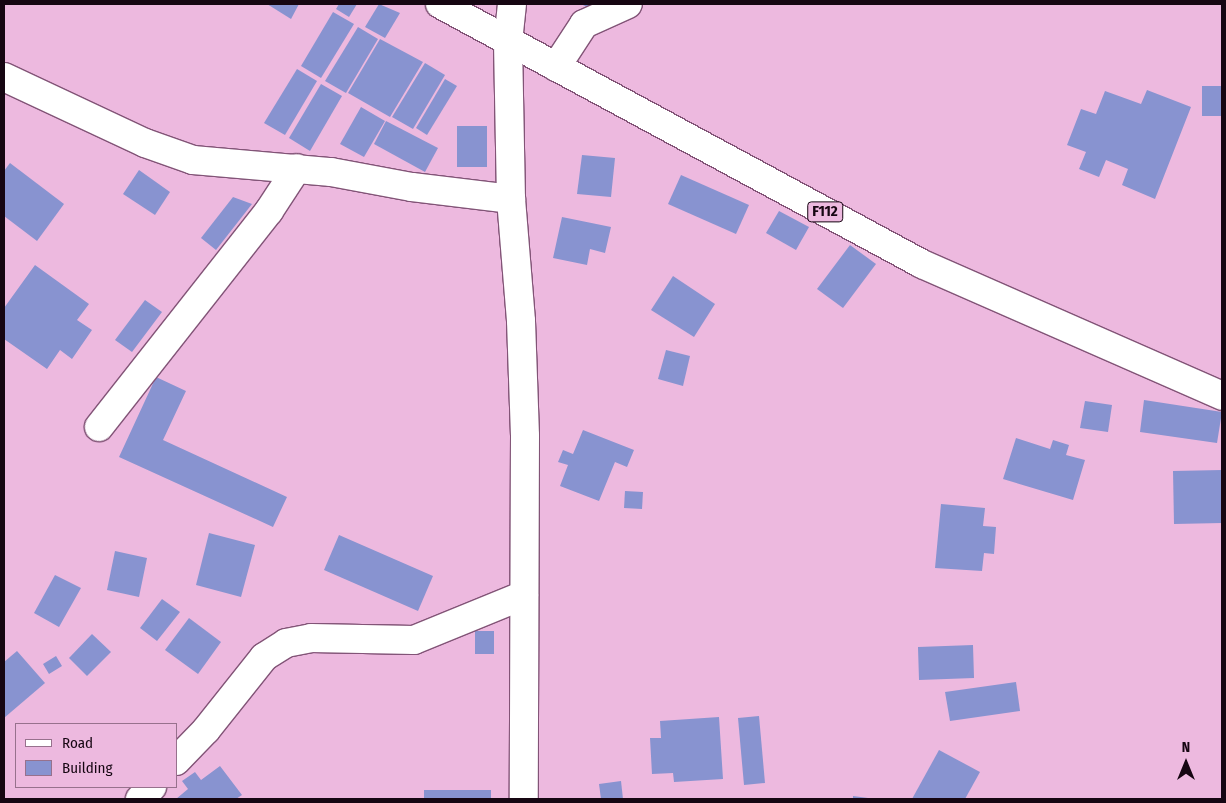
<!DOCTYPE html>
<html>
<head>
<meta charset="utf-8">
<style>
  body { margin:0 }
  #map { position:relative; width:1226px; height:803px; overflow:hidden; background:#edb9df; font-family:"Fira Sans Condensed",sans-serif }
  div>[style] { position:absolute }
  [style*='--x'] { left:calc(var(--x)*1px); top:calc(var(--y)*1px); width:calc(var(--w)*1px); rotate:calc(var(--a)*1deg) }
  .building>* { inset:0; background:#8893d0 }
  .roads { filter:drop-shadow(1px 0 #825477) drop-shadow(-1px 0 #825477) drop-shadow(0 1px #825477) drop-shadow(0 -1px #825477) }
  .minor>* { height:28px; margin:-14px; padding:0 14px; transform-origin:14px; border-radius:14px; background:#fff }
  .major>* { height:28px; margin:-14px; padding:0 14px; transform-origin:14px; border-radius:14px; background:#fff }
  span { translate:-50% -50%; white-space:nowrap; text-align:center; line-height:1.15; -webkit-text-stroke:4.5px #edb9df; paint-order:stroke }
  .shield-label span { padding:1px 4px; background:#edb9df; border:1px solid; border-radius:4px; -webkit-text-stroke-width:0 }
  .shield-label { font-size:15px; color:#160612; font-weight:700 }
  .frame { position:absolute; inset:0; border:5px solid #160612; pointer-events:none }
  .legend { position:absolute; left:15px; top:723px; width:162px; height:65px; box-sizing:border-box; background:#edb9df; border:1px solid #97718d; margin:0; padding:6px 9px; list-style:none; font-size:15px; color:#160612 }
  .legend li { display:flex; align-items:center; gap:10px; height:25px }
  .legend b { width:25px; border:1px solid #97718d }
  .north { position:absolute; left:1161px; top:738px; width:50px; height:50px; -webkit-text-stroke:4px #edb9df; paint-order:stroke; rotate:0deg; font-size:14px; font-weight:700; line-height:20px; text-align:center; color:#160612 }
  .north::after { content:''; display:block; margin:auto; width:18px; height:22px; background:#160612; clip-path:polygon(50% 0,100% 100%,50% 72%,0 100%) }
</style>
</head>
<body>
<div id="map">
  <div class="building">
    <div style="clip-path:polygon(267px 4px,299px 4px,291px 19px)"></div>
    <div style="clip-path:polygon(339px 4px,357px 4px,349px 17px,336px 9px)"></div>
    <div style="clip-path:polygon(379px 4px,400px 13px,385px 38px,365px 27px)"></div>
    <div style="clip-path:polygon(581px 4px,601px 4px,597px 12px)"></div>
    <div style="clip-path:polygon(333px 12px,354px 24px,321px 78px,301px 66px)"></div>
    <div style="clip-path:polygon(358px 27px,378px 39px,346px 93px,325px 81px)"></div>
    <div style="clip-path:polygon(380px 39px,423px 62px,390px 117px,348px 93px)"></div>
    <div style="clip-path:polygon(425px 63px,445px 75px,413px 129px,392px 117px)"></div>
    <div style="clip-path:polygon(297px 69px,317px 81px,285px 135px,264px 123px)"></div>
    <div style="clip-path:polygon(445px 79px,457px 86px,427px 135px,416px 128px)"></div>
    <div style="clip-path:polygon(321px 84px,342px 96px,310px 151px,289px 138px)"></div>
    <div style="clip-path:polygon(1202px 86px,1222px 86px,1222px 116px,1202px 116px)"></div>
    <div style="clip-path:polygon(1147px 90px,1191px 107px,1155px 199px,1122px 185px,1128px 169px,1106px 160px,1099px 177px,1079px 169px,1086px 152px,1067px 145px,1081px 109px,1096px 114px,1105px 91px,1141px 104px)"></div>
    <div style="clip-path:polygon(361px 107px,385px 121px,364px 157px,340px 144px)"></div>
    <div style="clip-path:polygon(386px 121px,438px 148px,425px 172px,374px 144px)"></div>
    <div style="clip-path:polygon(457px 126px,487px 126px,487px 167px,457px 167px)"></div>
    <div style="clip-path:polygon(582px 155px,615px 158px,611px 197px,577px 194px)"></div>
    <div style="clip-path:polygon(10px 163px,64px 204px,37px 241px,4px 216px,4px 171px)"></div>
    <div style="clip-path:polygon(139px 170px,170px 192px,155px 215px,123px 194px)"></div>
    <div style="clip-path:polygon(681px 175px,749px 205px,736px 234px,668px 204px)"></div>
    <div style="clip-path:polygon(233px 197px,252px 204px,216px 250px,201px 238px)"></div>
    <div style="clip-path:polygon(779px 211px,809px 227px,796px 250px,766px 233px)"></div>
    <div style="clip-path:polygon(562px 217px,611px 227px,605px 253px,590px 249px,587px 265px,553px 258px)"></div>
    <div style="clip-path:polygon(850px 245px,876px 264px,843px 308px,817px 289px)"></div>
    <div style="clip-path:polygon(35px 265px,89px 304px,77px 320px,92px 330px,72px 359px,60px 350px,47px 369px,4px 339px,4px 308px)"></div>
    <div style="clip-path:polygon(673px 276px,715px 304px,694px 337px,651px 310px)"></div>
    <div style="clip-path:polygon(145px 300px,162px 312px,132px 352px,115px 340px)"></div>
    <div style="clip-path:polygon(666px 350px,690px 356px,683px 386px,658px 379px)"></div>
    <div style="clip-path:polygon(156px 377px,186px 391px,163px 440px,287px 497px,273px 527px,119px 457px)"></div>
    <div style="clip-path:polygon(1144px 400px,1222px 412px,1217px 443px,1140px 432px)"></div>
    <div style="clip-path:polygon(1085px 401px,1112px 405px,1108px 432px,1080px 428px)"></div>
    <div style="clip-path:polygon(583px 430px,634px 450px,627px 467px,615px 462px,599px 501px,560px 486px,568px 465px,558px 462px,563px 450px,573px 454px)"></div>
    <div style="clip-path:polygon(1016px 438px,1050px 449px,1053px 440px,1069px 445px,1066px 455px,1085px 460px,1073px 500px,1003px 479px)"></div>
    <div style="clip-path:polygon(1222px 470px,1222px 523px,1174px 524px,1173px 471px)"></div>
    <div style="clip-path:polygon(625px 491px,643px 492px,642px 509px,624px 508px)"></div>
    <div style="clip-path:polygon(941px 504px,985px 508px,983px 526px,996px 527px,994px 554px,984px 553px,982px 571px,935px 568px)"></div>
    <div style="clip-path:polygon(209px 533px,255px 545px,241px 597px,196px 585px)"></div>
    <div style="clip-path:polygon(339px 535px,433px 576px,418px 611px,324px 570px)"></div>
    <div style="clip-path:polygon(115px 551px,147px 558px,139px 597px,107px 590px)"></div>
    <div style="clip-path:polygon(55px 575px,81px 588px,59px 627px,34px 613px)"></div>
    <div style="clip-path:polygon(162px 599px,180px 612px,157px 641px,140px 628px)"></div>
    <div style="clip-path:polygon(189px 618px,221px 642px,198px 674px,165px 650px)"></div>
    <div style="clip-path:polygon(475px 631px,494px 631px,494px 654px,475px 654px)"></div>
    <div style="clip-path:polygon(92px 634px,111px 652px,87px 676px,69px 658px)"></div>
    <div style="clip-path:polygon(973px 645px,974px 678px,919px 680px,918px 647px)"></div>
    <div style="clip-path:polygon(17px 651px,45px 683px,4px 718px,4px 662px)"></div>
    <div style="clip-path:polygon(56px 656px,62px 666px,49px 674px,43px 664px)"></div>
    <div style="clip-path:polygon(1016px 682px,1020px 711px,950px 721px,945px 692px)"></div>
    <div style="clip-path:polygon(759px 716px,765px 783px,744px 785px,738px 718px)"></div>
    <div style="clip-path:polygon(719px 717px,723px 779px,674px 782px,673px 773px,652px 774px,650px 738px,661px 738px,660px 721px)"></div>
    <div style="clip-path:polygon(939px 750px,980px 772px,965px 799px,912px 799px)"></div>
    <div style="clip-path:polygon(220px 766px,242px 795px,236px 799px,176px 799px,188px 789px,182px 781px,195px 772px,201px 780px)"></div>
    <div style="clip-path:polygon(621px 781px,623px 799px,601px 799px,599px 784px)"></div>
    <div style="clip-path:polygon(424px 790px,491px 790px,491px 799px,424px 799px)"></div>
    <div style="clip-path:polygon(853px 796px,868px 798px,868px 799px,853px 799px)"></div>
  </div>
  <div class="roads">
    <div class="minor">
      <div style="--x:512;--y:4;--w:39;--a:96"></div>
      <div style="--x:508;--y:43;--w:156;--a:88.9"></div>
      <div style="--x:511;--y:199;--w:122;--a:85.3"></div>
      <div style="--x:521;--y:321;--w:115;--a:88"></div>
      <div style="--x:525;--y:436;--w:363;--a:90.2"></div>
      <div style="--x:556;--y:67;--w:51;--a:-56.9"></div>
      <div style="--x:584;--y:24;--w:48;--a:-24.4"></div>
      <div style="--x:4;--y:77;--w:156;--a:25.1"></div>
      <div style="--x:145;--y:143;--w:51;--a:19.5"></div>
      <div style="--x:193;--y:160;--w:139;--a:5"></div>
      <div style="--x:331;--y:172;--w:82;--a:10.5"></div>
      <div style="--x:412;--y:187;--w:100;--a:6.9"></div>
      <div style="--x:99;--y:427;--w:275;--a:-51.8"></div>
      <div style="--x:269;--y:211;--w:51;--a:-56.9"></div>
      <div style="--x:176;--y:761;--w:43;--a:-45.9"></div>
      <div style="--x:206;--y:730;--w:93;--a:-51.5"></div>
      <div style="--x:264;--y:657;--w:26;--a:-32"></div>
      <div style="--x:286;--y:643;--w:25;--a:-11"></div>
      <div style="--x:311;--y:638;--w:103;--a:1.1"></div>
      <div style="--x:414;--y:640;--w:119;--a:-22.2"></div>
      <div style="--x:140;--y:799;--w:17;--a:-45"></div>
    </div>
    <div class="major">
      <div style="--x:440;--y:4;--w:548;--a:28.34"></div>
      <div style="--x:922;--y:264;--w:328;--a:23.7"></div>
    </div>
  </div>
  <div class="shield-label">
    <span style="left:825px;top:212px">F112</span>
  </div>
  <div class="frame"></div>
  <ul class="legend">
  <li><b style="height:6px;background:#fff"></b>Road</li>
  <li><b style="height:14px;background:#8893d0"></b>Building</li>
  </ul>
  <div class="north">N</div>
</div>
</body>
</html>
